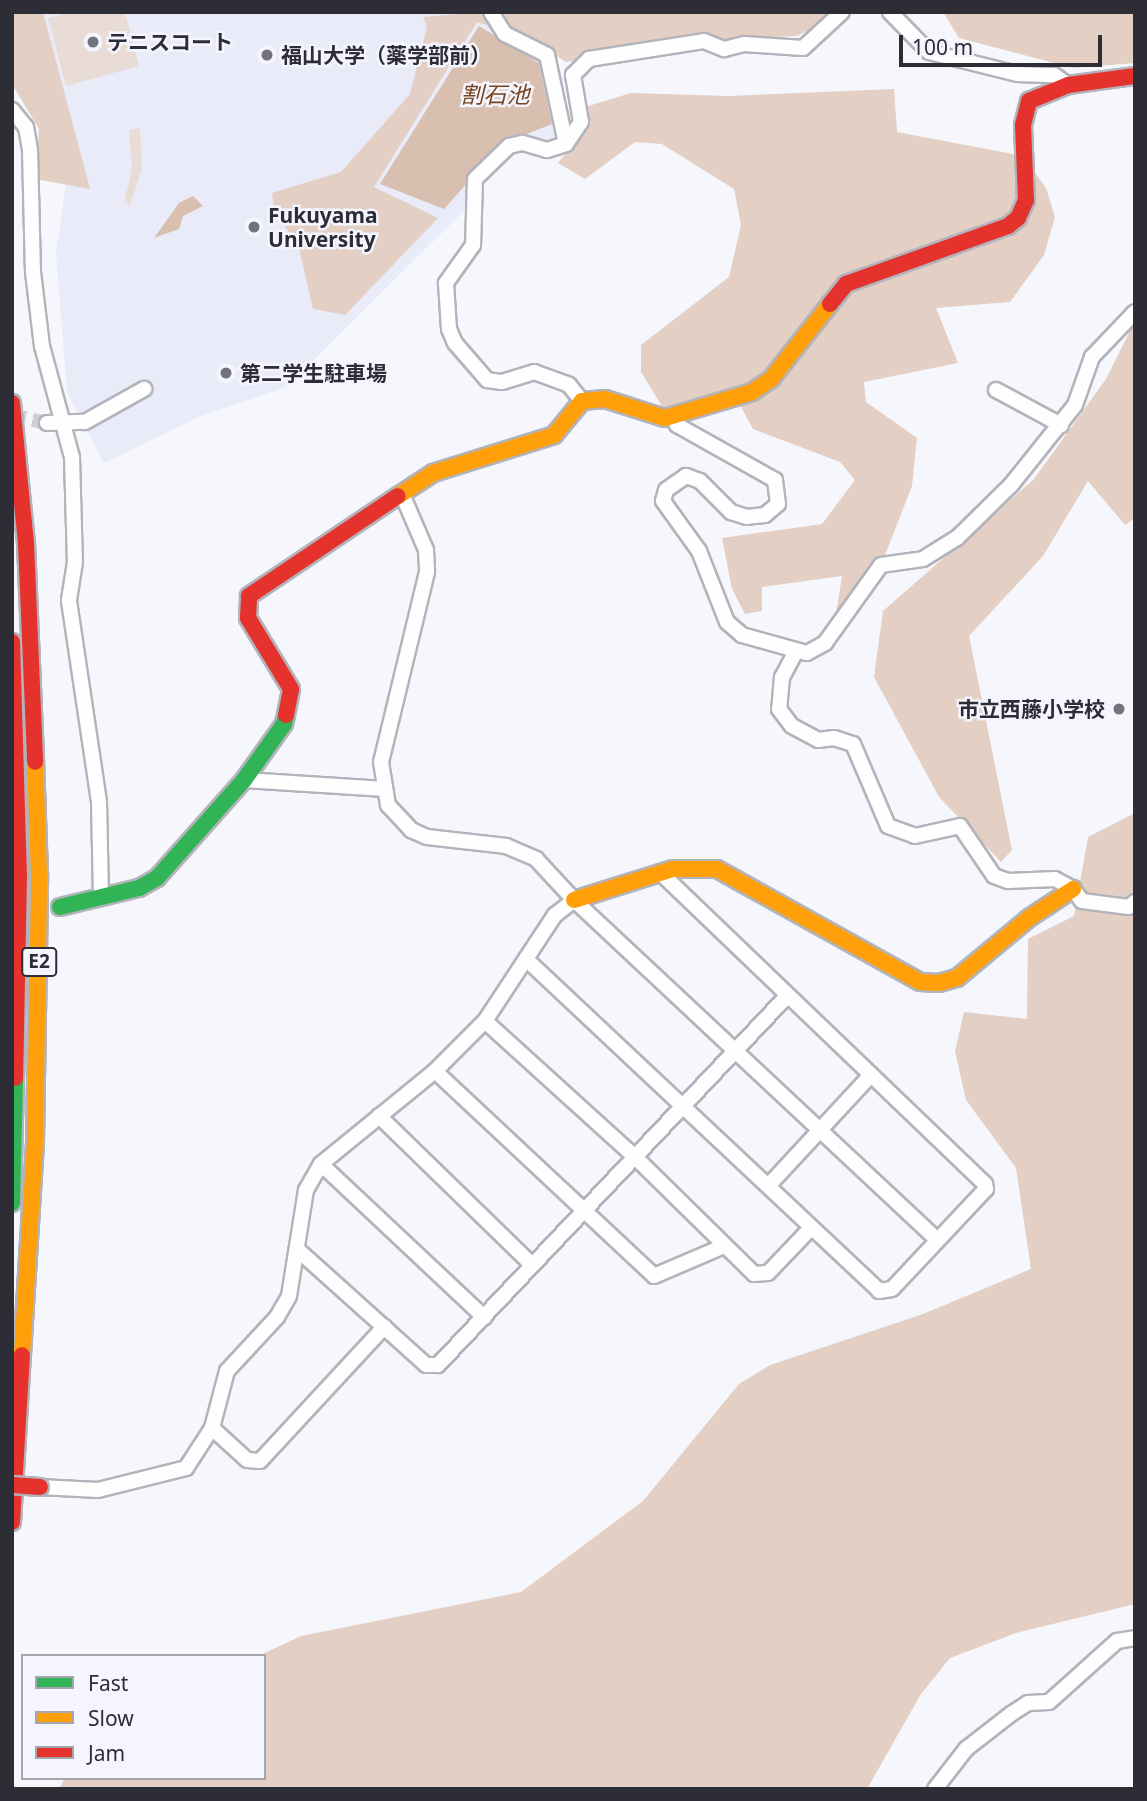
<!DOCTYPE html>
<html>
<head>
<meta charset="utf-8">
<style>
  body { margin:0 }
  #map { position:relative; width:1147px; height:1801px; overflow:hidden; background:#f6f7fc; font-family:"Noto Sans","Noto Sans JP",sans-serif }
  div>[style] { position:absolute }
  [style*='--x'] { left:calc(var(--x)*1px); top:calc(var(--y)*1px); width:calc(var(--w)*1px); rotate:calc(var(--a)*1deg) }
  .built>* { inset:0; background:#eaebf8 }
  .green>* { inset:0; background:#e9dcd6 }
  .forest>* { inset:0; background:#e3cfc3 }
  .water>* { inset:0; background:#d9bfaf }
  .street-tunnel>* { height:14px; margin-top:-7px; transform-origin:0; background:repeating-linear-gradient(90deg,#cecfd4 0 14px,transparent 0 21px) }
  .roads { filter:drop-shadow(2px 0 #b3b4bb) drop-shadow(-2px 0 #b3b4bb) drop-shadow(0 2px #b3b4bb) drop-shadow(0 -2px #b3b4bb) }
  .street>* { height:14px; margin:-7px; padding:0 7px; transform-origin:7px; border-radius:7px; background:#fefeff }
  .fast>* { height:16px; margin:-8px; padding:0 8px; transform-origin:8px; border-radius:8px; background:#30b455 }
  .slow>* { height:16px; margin:-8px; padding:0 8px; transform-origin:8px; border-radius:8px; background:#ff9f0a }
  .jam>* { height:16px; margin:-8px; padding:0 8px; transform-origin:8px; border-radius:8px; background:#e5322d }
  .bridges { filter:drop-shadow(2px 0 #b3b4bb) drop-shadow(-2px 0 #b3b4bb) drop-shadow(0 2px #b3b4bb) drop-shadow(0 -2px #b3b4bb) }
  .jam-bridge>* { height:16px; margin:-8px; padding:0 8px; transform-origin:8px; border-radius:8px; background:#e5322d }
  .dots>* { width:19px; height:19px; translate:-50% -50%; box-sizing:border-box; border:4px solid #f4f5fe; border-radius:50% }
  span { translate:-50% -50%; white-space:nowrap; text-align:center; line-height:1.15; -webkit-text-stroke:5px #f4f5fe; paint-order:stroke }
  .shield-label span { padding:2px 5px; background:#f4f5fe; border:2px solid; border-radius:5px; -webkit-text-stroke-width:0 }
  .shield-label { font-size:19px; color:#2d2d36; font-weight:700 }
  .poi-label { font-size:21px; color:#2d2d36; font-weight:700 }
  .left { translate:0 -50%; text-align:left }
  .right { translate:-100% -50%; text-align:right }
  .water-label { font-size:23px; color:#76441e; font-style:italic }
  .frame { position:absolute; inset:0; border:14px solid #2d2d36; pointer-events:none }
  .legend { position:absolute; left:21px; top:1654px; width:245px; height:126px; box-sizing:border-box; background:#f4f5fe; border:2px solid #a4a5ae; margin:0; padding:9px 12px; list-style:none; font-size:21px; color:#2d2d36 }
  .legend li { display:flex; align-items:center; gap:14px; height:35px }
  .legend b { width:35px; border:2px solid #a4a5ae }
  .scale { position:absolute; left:899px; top:35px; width:203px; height:32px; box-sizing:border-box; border:4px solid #2d2d36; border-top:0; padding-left:9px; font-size:21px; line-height:24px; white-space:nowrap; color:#2d2d36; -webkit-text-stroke:5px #f4f5fe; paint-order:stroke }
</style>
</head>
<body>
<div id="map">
  <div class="built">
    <div style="clip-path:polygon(27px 12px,493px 12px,500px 28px,547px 55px,566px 144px,509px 146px,483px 170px,473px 202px,286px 387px,201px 416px,104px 463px,67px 393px,56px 253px,68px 170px)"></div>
  </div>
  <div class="green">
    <div style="clip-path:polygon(69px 12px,125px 12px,139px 66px,66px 86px,48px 18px)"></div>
    <div style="clip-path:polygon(140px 128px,142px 169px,130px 205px,124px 202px,132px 169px,129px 130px)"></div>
  </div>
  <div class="forest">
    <div style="clip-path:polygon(12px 12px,43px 12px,90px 189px,35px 179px,39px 129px,12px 84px)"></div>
    <div style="clip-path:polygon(482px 12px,490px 26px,477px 22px,374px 187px,438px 218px,345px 315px,313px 309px,298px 244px,275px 214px,272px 193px,341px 172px,410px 94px,427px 27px,423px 17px)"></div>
    <div style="clip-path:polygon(504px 12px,828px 12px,829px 19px,797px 36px,732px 39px,566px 62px,504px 22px)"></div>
    <div style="clip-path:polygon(943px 12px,1135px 12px,1135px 63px,1073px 68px,959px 38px)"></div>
    <div style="clip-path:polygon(894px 89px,897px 132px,1023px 156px,1046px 188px,1055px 217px,1044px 255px,1010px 302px,936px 308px,958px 363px,864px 382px,866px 402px,917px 438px,912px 486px,884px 558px,835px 620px,842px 576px,762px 587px,762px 611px,745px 614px,732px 589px,722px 538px,822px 524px,855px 480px,840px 462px,753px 429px,733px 392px,663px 408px,641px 372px,641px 345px,729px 277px,741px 225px,734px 189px,662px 144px,635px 142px,585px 179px,558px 163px,585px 130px,585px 107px,631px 93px,729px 96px)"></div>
    <div style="clip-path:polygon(1135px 321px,1135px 518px,1125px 525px,1088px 481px,1043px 556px,969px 636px,1012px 850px,1001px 862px,939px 797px,874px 677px,883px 611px,1034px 479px,1106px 379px)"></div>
    <div style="clip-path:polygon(1135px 813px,1135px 1604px,1016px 1633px,950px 1658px,921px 1694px,867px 1789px,59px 1789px,65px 1778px,264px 1778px,264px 1656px,258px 1656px,301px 1636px,521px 1592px,643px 1501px,739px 1384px,770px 1365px,923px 1314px,1031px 1269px,1016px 1168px,966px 1100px,955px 1051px,964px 1012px,1027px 1019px,1028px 939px,1074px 916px,1088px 837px)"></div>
  </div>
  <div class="water">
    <div style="clip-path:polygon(479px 26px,539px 63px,552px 124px,502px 144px,444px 209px,380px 184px)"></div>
    <div style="clip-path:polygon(193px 196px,203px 206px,183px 216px,179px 229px,154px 238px,179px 203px)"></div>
  </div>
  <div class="street-tunnel">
    <div style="--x:12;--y:415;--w:36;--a:13"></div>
  </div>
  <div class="roads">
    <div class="street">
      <div style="--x:491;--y:12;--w:26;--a:58"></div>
      <div style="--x:505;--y:34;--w:47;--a:26.6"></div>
      <div style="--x:547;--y:55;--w:91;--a:77.9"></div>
      <div style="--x:566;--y:144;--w:20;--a:162"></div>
      <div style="--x:547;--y:150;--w:26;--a:-164"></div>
      <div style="--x:522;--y:143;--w:13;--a:167"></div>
      <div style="--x:509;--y:146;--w:47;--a:135.9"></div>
      <div style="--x:475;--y:179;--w:66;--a:91.7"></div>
      <div style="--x:473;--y:245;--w:47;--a:125.4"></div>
      <div style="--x:446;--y:283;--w:46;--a:86.3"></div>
      <div style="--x:449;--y:329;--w:15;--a:67"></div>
      <div style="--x:455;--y:343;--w:49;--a:49.1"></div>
      <div style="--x:487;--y:380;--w:15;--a:8"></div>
      <div style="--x:502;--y:382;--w:34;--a:-17"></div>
      <div style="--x:534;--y:372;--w:37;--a:20"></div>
      <div style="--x:569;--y:385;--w:21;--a:51"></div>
      <div style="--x:890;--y:12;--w:56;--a:45.7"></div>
      <div style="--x:929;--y:52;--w:91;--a:14"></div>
      <div style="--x:1017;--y:74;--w:37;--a:2"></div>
      <div style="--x:1054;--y:75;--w:17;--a:36"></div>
      <div style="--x:12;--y:110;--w:22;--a:51"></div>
      <div style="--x:26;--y:127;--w:23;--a:80"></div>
      <div style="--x:30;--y:150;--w:122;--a:88.6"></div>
      <div style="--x:33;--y:272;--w:75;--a:83.1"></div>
      <div style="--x:42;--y:346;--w:115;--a:74.9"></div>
      <div style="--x:72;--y:457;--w:105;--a:88.4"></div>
      <div style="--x:75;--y:562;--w:39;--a:99"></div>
      <div style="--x:69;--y:601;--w:203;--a:81.5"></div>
      <div style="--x:99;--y:802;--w:95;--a:88.8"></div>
      <div style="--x:566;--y:144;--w:27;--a:-56"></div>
      <div style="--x:581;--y:122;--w:48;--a:-99.7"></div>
      <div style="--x:573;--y:75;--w:23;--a:-45"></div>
      <div style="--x:589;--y:59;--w:116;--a:-8.9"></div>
      <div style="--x:704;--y:41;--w:22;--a:22"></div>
      <div style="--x:724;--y:49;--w:21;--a:-14"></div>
      <div style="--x:744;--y:44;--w:59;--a:3.9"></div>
      <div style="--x:803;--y:48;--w:53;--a:-42.7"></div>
      <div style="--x:996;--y:390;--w:74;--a:28.3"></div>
      <div style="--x:673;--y:416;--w:10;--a:66"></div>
      <div style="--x:677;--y:425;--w:112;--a:29.3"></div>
      <div style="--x:775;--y:480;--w:24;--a:83"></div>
      <div style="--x:778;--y:504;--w:17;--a:140"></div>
      <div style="--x:765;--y:515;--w:18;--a:174"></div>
      <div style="--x:747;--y:517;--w:17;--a:-163"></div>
      <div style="--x:731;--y:512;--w:44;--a:-135"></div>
      <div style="--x:700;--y:481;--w:15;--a:-160"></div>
      <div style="--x:686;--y:476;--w:24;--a:145"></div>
      <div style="--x:666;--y:490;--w:11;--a:105"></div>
      <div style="--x:663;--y:501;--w:62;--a:54.2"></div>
      <div style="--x:699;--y:551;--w:76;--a:68.5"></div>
      <div style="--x:727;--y:622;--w:20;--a:41"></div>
      <div style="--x:742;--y:635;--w:67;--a:15.5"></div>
      <div style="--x:807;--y:653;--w:21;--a:-29"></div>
      <div style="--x:825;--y:643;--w:96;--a:-54.3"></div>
      <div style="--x:881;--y:565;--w:42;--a:-8.1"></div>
      <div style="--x:923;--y:559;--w:40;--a:-32"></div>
      <div style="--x:957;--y:538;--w:76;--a:-44.5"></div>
      <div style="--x:1011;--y:485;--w:102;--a:-51.3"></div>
      <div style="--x:1075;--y:405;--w:51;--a:-70.5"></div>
      <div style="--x:1092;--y:357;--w:62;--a:-46.3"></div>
      <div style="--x:47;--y:423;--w:38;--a:-2"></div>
      <div style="--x:85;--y:422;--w:68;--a:-29.2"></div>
      <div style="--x:402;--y:494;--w:61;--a:66.8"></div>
      <div style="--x:426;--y:550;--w:22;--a:87"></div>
      <div style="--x:427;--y:572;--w:195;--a:103.6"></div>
      <div style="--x:381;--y:762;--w:44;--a:80.8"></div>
      <div style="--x:388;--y:805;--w:34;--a:47"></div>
      <div style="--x:411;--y:830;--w:17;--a:24"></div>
      <div style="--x:427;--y:837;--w:80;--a:6.5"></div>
      <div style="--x:506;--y:846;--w:33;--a:23"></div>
      <div style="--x:536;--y:859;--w:56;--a:47.2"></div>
      <div style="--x:574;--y:900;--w:496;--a:43.1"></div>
      <div style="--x:795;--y:653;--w:27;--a:118"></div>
      <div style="--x:782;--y:677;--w:32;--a:95"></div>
      <div style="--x:779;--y:709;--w:21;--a:53"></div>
      <div style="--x:792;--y:726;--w:30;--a:28"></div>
      <div style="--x:818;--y:740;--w:16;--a:-7"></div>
      <div style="--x:834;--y:738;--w:20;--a:18"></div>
      <div style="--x:853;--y:744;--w:89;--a:66.9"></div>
      <div style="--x:888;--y:826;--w:29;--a:20"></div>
      <div style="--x:915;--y:836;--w:46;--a:-12.5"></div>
      <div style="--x:960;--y:826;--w:60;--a:55.8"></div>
      <div style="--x:994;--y:876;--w:15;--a:20"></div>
      <div style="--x:1008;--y:881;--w:47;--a:-2.4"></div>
      <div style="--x:1055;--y:879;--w:21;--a:29"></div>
      <div style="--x:1073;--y:889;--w:15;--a:53"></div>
      <div style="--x:1082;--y:901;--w:47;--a:7.3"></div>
      <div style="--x:1129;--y:907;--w:8;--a:-40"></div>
      <div style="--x:244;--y:780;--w:138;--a:3.7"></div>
      <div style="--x:526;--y:959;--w:485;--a:43.2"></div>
      <div style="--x:879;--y:1291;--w:13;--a:-9"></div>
      <div style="--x:892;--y:1289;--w:137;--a:-46.8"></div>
      <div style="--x:986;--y:1189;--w:5;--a:-101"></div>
      <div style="--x:985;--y:1184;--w:449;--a:-136.2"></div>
      <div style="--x:485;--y:1021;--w:202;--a:42.2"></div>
      <div style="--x:635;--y:1157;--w:167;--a:44.5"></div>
      <div style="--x:754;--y:1274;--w:14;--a:-4"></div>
      <div style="--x:768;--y:1273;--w:62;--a:-46.3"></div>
      <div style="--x:435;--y:1071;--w:300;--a:43.1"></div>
      <div style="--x:654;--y:1276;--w:76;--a:-23.2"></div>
      <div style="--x:379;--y:1116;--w:214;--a:44.2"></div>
      <div style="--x:321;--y:1164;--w:224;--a:43.2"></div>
      <div style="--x:769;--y:1185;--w:150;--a:-47.2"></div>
      <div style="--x:298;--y:1250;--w:172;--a:41.9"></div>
      <div style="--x:426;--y:1365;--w:12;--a:0"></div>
      <div style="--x:438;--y:1365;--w:509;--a:-46.59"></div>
      <div style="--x:212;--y:1428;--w:47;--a:42.4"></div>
      <div style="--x:247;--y:1460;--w:13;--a:4"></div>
      <div style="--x:260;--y:1461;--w:183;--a:-47.2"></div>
      <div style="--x:40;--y:1487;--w:58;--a:3"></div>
      <div style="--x:98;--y:1490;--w:91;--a:-14"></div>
      <div style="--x:186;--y:1468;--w:48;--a:-57"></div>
      <div style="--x:212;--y:1428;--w:59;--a:-75.3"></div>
      <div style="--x:227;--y:1371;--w:74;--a:-47.2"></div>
      <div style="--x:277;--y:1317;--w:24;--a:-60"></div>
      <div style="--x:289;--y:1296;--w:107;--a:-80.9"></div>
      <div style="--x:306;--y:1190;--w:30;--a:-60"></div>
      <div style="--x:321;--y:1164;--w:147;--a:-39.2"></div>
      <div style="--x:435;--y:1071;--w:71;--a:-45"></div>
      <div style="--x:485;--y:1021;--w:127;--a:-56.6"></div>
      <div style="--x:555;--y:915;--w:24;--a:-38"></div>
      <div style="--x:935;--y:1789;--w:51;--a:-52.2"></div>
      <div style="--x:966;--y:1749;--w:57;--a:-37.9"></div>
      <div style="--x:1011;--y:1714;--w:20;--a:-33"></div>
      <div style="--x:1028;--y:1703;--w:21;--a:-3"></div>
      <div style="--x:1049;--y:1702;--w:91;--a:-41.9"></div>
      <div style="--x:1117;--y:1641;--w:18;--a:-9"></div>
    </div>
    <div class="fast">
      <div style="--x:60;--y:907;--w:81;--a:-13.5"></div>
      <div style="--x:139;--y:888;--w:21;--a:-29"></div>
      <div style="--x:157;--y:878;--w:131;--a:-48.4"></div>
      <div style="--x:244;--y:780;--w:69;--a:-54.5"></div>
      <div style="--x:284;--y:724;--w:9;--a:-77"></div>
      <div style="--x:12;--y:1203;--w:125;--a:-88.6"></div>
    </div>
    <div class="slow">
      <div style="--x:398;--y:496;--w:42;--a:-33.3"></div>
      <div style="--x:433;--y:473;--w:127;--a:-17.4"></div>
      <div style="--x:554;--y:435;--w:44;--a:-50.5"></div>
      <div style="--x:582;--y:401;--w:23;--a:-5"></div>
      <div style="--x:605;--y:399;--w:63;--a:17.6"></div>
      <div style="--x:665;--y:418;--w:91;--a:-16.6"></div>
      <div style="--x:752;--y:392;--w:23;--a:-34"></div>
      <div style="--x:771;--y:379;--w:95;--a:-51.8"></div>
      <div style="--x:574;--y:900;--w:104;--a:-17.4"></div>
      <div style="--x:673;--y:869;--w:44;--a:0"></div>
      <div style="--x:717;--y:869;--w:232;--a:29.1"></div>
      <div style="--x:920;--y:982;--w:19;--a:3"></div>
      <div style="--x:939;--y:983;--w:19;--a:-16"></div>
      <div style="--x:957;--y:978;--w:94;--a:-39.8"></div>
      <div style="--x:1029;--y:918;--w:53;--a:-33.4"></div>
      <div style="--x:22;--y:1355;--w:212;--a:-86.5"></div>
      <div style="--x:35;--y:1143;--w:269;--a:-89.1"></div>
      <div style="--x:39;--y:874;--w:112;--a:-92"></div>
    </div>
    <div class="jam">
      <div style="--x:830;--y:304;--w:26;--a:-51"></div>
      <div style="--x:846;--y:284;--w:172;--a:-19.7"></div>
      <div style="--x:1008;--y:226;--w:13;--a:-39"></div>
      <div style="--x:1018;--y:218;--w:20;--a:-66"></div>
      <div style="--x:1026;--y:200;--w:75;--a:-92.3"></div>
      <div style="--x:1023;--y:125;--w:25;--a:-76"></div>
      <div style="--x:1029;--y:101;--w:42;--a:-22.3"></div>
      <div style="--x:1068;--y:85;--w:68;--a:-7.7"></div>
      <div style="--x:12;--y:403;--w:141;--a:84.3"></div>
      <div style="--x:26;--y:543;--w:219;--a:87.6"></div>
      <div style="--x:12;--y:642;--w:233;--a:88.3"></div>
      <div style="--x:19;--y:875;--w:203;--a:91.1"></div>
      <div style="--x:286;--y:715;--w:26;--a:-79"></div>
      <div style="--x:291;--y:689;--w:83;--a:-121.2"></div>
      <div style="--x:248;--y:618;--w:22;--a:-87"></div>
      <div style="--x:249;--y:596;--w:179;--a:-33.9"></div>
      <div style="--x:12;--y:1522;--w:167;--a:-86.6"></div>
    </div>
  </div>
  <div class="bridges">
    <div class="jam-bridge">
      <div style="--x:12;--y:1485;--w:28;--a:4"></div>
    </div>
  </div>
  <div class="dots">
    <div style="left:93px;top:42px;background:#73747b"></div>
    <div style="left:267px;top:55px;background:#73747b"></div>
    <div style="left:254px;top:227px;background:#73747b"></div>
    <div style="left:226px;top:373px;background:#73747b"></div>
    <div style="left:1119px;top:709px;background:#73747b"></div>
  </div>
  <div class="shield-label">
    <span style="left:39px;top:962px">E2</span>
  </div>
  <div class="poi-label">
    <span class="left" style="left:107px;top:42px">テニスコート</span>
    <span class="left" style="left:281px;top:55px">福山大学（薬学部前）</span>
    <span class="left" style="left:268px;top:227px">Fukuyama<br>University</span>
    <span class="left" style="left:240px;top:373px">第二学生駐車場</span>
    <span class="right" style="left:1105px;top:709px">市立西藤小学校</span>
  </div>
  <div class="water-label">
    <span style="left:495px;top:94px">割石池</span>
  </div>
  <div class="frame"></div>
  <ul class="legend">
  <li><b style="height:9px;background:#30b455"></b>Fast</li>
  <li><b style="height:9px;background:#ff9f0a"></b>Slow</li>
  <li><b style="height:9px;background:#e5322d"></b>Jam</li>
  </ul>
  <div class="scale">100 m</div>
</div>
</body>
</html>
